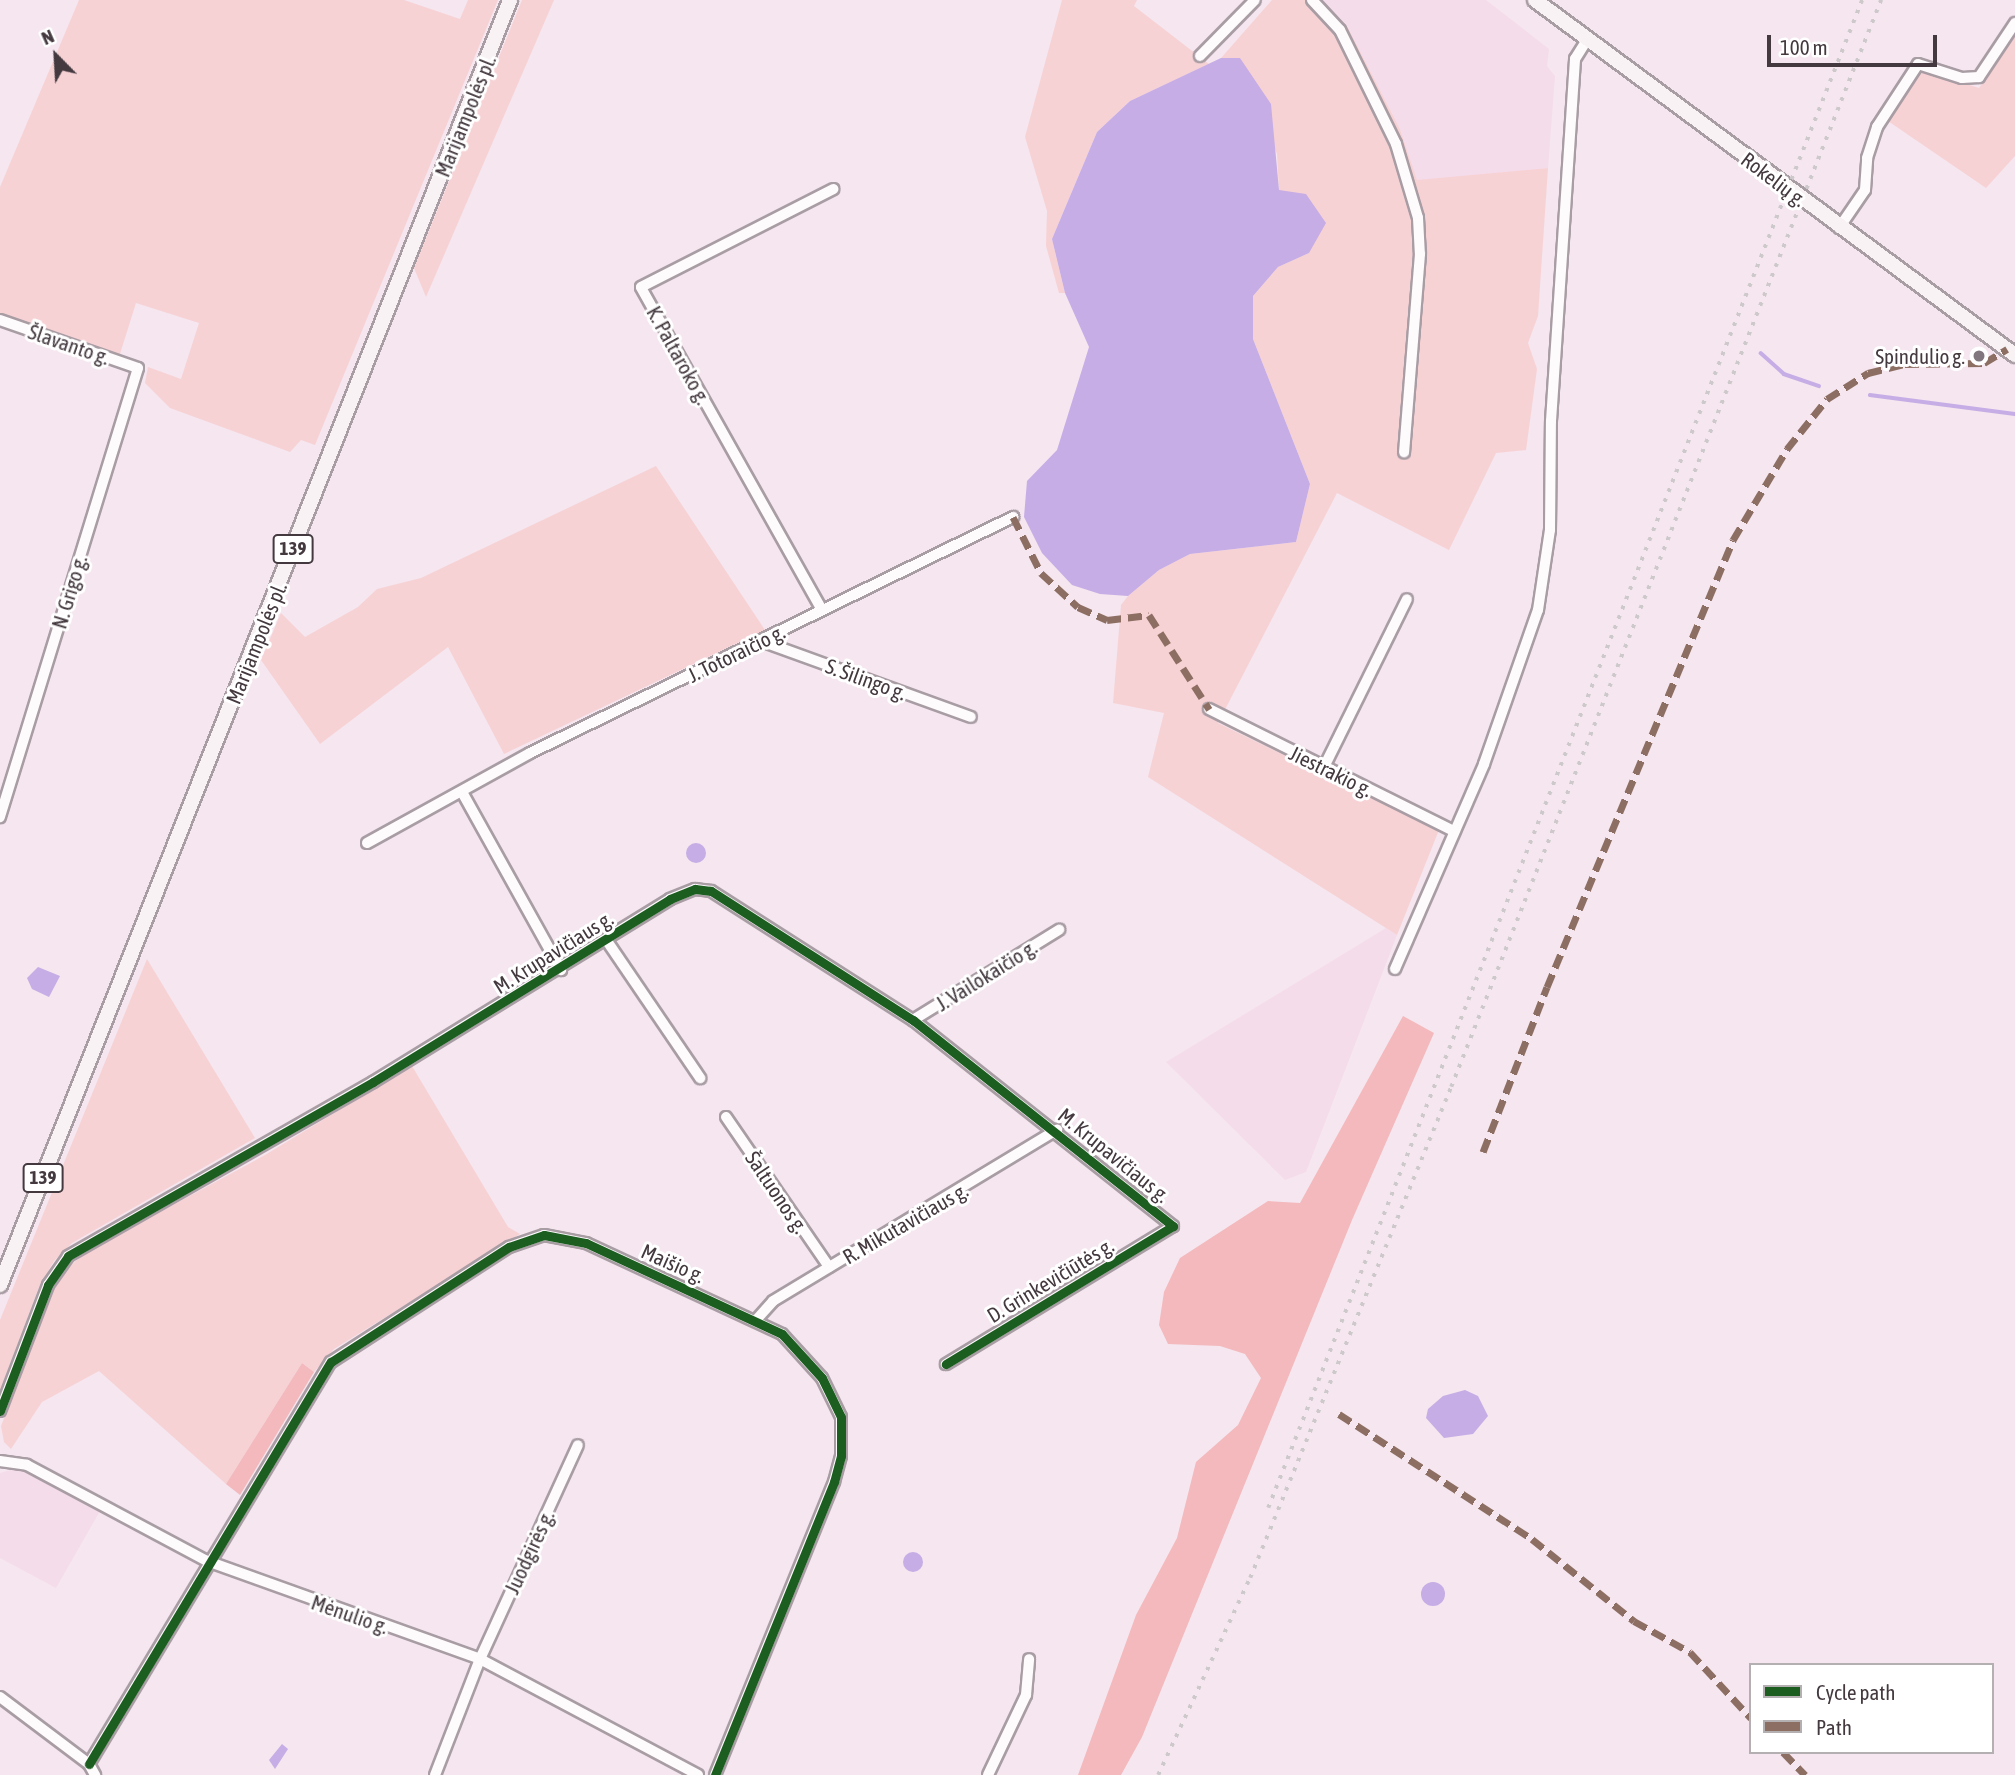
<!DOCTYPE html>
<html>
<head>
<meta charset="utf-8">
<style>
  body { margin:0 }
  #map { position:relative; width:2015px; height:1775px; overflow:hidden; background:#f5e6ef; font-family:"Asap Condensed",sans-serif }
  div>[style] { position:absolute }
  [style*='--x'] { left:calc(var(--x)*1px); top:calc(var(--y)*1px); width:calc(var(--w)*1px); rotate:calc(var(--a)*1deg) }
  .built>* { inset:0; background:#f5dceb }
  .green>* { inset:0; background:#f7d2d5 }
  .forest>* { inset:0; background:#f3b9bc }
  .water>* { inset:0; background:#c6ade5 }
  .round { border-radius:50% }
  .stream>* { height:3.5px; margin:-1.75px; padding:0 1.75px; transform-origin:1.75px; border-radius:1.75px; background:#c6ade5 }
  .roads { filter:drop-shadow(2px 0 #a99da4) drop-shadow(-2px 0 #a99da4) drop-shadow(0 2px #a99da4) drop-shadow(0 -2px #a99da4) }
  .minor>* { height:10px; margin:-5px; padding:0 5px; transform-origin:5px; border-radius:5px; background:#fefbfd }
  .major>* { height:14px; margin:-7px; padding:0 7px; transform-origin:7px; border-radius:7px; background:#f8f2f4 }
  .rail>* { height:3.5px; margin-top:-1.75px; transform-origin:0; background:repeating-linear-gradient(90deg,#cdc9cb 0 3.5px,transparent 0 10.5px) }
  .quiet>* { height:7px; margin-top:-3.5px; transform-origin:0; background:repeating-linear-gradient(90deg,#8d6e63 0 14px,transparent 0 21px) }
  .cycleway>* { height:9px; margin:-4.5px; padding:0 4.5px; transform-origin:4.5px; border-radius:4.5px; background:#1b5e20 }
  .dots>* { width:19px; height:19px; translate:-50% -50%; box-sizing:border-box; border:4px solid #fff; border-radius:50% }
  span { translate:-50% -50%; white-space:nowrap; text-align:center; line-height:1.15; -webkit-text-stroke:6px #fff; paint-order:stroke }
  .shield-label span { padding:2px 5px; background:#fff; border:2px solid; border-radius:5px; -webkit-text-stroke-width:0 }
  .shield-label { font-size:19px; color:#43393f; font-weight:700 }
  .street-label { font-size:21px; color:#43393f }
  .poi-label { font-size:21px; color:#43393f }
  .right { translate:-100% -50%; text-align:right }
  .legend { position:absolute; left:1749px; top:1663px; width:245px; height:91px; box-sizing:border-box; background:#fff; border:2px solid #b4b0b2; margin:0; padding:9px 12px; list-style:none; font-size:21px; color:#43393f }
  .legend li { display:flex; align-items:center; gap:14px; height:35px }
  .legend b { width:35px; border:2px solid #b4b0b2 }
  .north { position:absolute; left:21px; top:21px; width:70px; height:70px; -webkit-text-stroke:5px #fff; paint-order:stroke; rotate:336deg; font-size:19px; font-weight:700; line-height:28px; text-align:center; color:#43393f }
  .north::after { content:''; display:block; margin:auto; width:24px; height:32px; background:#43393f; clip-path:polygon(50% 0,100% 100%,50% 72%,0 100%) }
  .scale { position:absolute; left:1767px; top:35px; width:170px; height:32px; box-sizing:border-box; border:4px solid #43393f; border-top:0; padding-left:9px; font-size:21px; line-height:24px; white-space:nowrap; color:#43393f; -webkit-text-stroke:5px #fff; paint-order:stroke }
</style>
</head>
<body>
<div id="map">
  <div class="built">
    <div style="clip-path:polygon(1322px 0,1486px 0,1549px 49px,1547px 66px,1555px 76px,1548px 168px,1417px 181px,1400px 129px,1347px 26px)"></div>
    <div style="clip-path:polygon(1386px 928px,1397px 935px,1306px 1172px,1285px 1180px,1166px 1062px)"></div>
    <div style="clip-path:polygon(18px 1468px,100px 1511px,56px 1588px,0 1558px,0 1473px)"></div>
  </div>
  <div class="green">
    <div style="clip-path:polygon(79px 0,404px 0,460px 19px,468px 0,498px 0,315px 445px,301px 440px,290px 452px,170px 408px,145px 383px,148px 367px,181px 379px,199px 323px,136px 303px,119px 357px,0 315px,0 187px)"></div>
    <div style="clip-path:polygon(522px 0,554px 0,426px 297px,414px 268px)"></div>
    <div style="clip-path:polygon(1062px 0,1137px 0,1134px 6px,1209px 64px,1130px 101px,1097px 132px,1052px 239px,1065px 293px,1059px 293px,1046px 246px,1047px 211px,1025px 137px)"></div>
    <div style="clip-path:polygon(1272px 0,1322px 0,1347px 26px,1400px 129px,1417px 180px,1548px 168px,1538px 316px,1528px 343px,1537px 369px,1526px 450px,1496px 453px,1449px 550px,1337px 493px,1218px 723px,1439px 830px,1397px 935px,1148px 777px,1164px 713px,1113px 703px,1121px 605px,1128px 596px,1159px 570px,1190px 554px,1296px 542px,1310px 484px,1253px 339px,1253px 296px,1278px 267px,1309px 253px,1279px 190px,1277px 154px,1240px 58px,1221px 58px)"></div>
    <div style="clip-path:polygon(2015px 35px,2015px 156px,1986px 188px,1885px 119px,1920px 69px,1979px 88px)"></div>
    <div style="clip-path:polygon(656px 466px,765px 630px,504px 754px,448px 647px,320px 744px,261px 660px,281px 613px,305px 637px,358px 607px,377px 589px,421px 578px)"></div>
    <div style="clip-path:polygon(147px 959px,255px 1138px,72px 1243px,54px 1261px,39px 1287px,0 1391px,0 1320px)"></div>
    <div style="clip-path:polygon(412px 1066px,508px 1227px,520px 1234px,334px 1349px,314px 1372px,302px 1363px,226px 1484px,99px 1371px,42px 1402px,11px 1449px,4px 1442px,1px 1426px,55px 1288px,70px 1266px,86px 1252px,265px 1155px)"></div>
  </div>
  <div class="forest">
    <div style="clip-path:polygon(1403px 1016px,1434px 1033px,1352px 1220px,1142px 1737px,1121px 1775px,1078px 1775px,1136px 1615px,1177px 1538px,1196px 1462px,1238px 1425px,1261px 1378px,1245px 1354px,1220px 1346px,1168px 1344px,1159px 1325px,1164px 1292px,1180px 1258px,1268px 1201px,1300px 1203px)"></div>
    <div style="clip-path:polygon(302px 1363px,314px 1372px,240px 1495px,226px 1484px)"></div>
  </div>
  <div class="water">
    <div style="clip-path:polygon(1221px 58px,1240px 58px,1271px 104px,1279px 190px,1306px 194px,1326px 223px,1309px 253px,1278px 267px,1253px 296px,1253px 339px,1310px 484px,1296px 542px,1190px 554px,1159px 570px,1128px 596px,1100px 594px,1072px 585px,1042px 553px,1024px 517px,1027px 481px,1057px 450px,1089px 347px,1065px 293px,1052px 239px,1097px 132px,1130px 101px)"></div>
    <div class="round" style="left:686px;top:843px;width:20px;height:20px"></div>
    <div style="clip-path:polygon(38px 967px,60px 976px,49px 997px,32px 989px,27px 978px)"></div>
    <div style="clip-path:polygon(1465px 1390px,1478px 1396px,1488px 1416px,1473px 1434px,1444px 1438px,1426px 1418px,1428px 1409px,1443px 1396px)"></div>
    <div class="round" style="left:903px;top:1552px;width:20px;height:20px"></div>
    <div class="round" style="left:1421px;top:1582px;width:24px;height:24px"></div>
    <div style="clip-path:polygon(282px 1744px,288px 1749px,275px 1769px,269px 1760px)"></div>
  </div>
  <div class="stream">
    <div style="--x:1761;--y:353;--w:31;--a:42"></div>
    <div style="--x:1784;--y:374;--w:37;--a:19"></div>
    <div style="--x:1870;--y:395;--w:146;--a:7.5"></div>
  </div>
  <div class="roads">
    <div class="minor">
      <div style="--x:1312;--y:0;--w:41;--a:47"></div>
      <div style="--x:1340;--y:30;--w:127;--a:63.8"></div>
      <div style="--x:1396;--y:144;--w:77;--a:73.4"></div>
      <div style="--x:1418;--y:218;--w:36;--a:87"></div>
      <div style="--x:1420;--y:254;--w:199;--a:94.6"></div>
      <div style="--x:1200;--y:56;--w:78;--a:-45.5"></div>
      <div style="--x:1839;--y:228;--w:46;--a:-55.6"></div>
      <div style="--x:1865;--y:190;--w:32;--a:-86"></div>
      <div style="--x:1867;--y:158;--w:33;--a:-72"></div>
      <div style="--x:1877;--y:127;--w:75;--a:-56.9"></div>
      <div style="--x:1918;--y:64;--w:46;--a:17.7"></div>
      <div style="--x:1962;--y:78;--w:17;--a:-3"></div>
      <div style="--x:1979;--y:77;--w:65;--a:-56.3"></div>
      <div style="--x:0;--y:320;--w:146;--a:19.2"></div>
      <div style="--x:138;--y:368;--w:470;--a:107.1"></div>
      <div style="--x:822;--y:610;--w:370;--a:-119.3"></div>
      <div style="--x:641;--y:287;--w:216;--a:-27"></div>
      <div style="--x:761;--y:641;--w:223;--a:19.9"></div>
      <div style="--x:1209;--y:709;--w:274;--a:26.5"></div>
      <div style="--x:1324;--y:767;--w:187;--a:-63.7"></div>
      <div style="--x:462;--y:792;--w:204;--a:60.9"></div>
      <div style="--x:367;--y:843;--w:186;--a:-28.9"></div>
      <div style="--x:530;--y:753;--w:538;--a:-26.04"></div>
      <div style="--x:607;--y:941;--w:166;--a:55.8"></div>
      <div style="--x:1395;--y:969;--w:223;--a:-66.5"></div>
      <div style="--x:1484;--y:764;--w:163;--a:-70.7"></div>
      <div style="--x:1538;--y:610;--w:81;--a:-81.5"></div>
      <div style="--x:1550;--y:530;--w:109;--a:-89.5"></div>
      <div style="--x:1551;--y:421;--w:363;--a:-86.2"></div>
      <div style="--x:1575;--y:59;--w:25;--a:-58"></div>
      <div style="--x:913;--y:1020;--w:172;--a:-31.7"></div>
      <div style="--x:726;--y:1117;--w:182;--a:55.5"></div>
      <div style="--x:757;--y:1319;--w:24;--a:-48"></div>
      <div style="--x:773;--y:1301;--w:332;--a:-31.1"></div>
      <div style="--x:0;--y:1411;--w:135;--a:-69.1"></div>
      <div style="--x:48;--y:1285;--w:35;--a:-55"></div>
      <div style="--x:68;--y:1256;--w:351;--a:-29.7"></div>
      <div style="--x:373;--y:1082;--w:349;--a:-31.6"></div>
      <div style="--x:670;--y:899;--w:27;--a:-22"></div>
      <div style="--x:695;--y:889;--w:16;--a:7"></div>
      <div style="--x:711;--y:891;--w:240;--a:32.6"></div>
      <div style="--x:913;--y:1020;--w:332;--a:38.4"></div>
      <div style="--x:1173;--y:1226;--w:266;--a:148.7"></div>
      <div style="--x:0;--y:1461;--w:27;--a:8"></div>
      <div style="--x:27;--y:1465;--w:204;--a:28.1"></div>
      <div style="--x:207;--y:1561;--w:290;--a:19.7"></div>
      <div style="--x:480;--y:1659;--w:247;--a:28"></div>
      <div style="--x:0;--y:1697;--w:111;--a:37"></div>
      <div style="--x:89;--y:1764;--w:13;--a:61"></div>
      <div style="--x:89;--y:1764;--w:469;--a:-59"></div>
      <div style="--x:331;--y:1362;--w:212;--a:-32.9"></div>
      <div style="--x:509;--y:1247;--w:37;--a:-19"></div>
      <div style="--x:544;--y:1235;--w:43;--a:10.8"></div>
      <div style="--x:586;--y:1243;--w:216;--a:24.9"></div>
      <div style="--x:782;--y:1334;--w:59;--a:47.7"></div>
      <div style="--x:822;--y:1378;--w:43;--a:64"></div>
      <div style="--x:841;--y:1417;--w:39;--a:90"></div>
      <div style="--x:841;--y:1456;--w:27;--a:105"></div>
      <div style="--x:834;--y:1482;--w:316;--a:112.1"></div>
      <div style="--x:435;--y:1775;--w:124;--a:-68.8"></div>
      <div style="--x:480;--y:1659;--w:235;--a:-65.4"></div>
      <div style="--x:988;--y:1775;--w:89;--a:-64.6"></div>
      <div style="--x:1026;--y:1695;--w:36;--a:-85"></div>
    </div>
    <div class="major">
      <div style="--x:1535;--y:0;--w:597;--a:36.49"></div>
      <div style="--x:0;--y:1285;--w:1383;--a:-68.35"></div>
    </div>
  </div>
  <div class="rail">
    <div style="--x:1268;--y:1508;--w:1621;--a:-68.5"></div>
    <div style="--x:1158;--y:1775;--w:217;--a:-65"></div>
    <div style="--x:1250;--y:1578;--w:531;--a:-67.74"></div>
    <div style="--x:1451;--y:1087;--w:1169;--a:-68.42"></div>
  </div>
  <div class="quiet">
    <div style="--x:1013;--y:517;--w:63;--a:63.4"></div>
    <div style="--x:1041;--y:573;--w:50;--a:42.6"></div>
    <div style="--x:1078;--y:607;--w:32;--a:24"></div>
    <div style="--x:1107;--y:620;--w:42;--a:-6.8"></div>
    <div style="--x:1149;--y:615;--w:112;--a:57.4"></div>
    <div style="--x:1483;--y:1152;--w:177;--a:-68.8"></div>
    <div style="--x:1547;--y:987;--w:484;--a:-67.4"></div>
    <div style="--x:1733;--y:540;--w:106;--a:-59.3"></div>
    <div style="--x:1787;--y:449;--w:64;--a:-51.3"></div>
    <div style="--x:1827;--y:399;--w:49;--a:-32.4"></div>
    <div style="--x:1868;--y:373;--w:38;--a:-14"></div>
    <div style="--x:1905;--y:364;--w:79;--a:-0.7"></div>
    <div style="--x:1984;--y:363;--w:27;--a:-31"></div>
    <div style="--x:1339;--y:1414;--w:230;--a:32.9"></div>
    <div style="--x:1532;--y:1539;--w:131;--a:38.8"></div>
    <div style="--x:1634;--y:1621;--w:64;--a:29"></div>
    <div style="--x:1690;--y:1652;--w:90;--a:47.3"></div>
    <div style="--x:1783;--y:1752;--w:32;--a:46"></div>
  </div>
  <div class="cycleway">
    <div style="--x:0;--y:1411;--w:135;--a:-69.1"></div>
    <div style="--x:48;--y:1285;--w:35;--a:-55"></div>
    <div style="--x:68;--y:1256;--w:351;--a:-29.7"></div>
    <div style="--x:373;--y:1082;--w:349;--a:-31.6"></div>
    <div style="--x:670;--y:899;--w:27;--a:-22"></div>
    <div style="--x:695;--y:889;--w:16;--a:7"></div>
    <div style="--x:711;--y:891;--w:240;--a:32.6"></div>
    <div style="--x:913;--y:1020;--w:332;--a:38.4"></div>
    <div style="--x:1173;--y:1226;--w:266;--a:148.7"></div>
    <div style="--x:89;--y:1764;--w:469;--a:-59"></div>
    <div style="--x:331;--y:1362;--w:212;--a:-32.9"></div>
    <div style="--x:509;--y:1247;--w:37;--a:-19"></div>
    <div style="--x:544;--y:1235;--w:43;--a:10.8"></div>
    <div style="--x:586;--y:1243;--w:216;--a:24.9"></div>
    <div style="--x:782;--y:1334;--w:59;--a:47.7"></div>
    <div style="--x:822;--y:1378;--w:43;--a:64"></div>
    <div style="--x:841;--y:1417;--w:39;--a:90"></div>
    <div style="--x:841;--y:1456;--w:27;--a:105"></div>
    <div style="--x:834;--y:1482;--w:316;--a:112.1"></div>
  </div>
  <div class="dots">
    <div style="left:1979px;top:356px;background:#81767d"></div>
  </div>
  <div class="shield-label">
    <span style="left:293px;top:549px">139</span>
    <span style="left:43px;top:1178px">139</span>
  </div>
  <div class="street-label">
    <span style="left:465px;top:116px;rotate:-68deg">Marijampolės pl.</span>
    <span style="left:1774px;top:179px;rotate:37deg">Rokelių g.</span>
    <span style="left:69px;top:344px;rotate:19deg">Šlavanto g.</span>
    <span style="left:679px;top:355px;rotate:61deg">K. Paltaroko g.</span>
    <span style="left:69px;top:592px;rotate:-73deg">N. Grigo g.</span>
    <span style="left:256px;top:643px;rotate:-68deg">Marijampolės pl.</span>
    <span style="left:736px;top:653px;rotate:-26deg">J. Totoraičio g.</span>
    <span style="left:866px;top:679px;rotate:20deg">S. Šilingo g.</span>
    <span style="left:1331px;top:771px;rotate:26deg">Jiestrakio g.</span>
    <span style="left:553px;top:952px;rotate:-32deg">M. Krupavičiaus g.</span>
    <span style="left:986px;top:975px;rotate:-32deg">J. Vailokaičio g.</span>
    <span style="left:1114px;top:1155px;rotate:39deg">M. Krupavičiaus g.</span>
    <span style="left:777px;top:1192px;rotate:56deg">Šaltuonos g.</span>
    <span style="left:905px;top:1223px;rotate:-30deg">R. Mikutavičiaus g.</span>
    <span style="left:673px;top:1263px;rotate:24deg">Maišio g.</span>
    <span style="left:1050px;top:1280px;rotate:-31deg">D. Grinkevičiūtės g.</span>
    <span style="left:529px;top:1552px;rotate:-65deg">Juodgirės g.</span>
    <span style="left:350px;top:1614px;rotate:19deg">Mėnulio g.</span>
  </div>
  <div class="poi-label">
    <span class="right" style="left:1965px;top:356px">Spindulio g.</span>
  </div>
  <ul class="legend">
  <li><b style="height:9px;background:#1b5e20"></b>Cycle path</li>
  <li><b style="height:9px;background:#8d6e63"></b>Path</li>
  </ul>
  <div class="north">N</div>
  <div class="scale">100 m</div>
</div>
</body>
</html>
